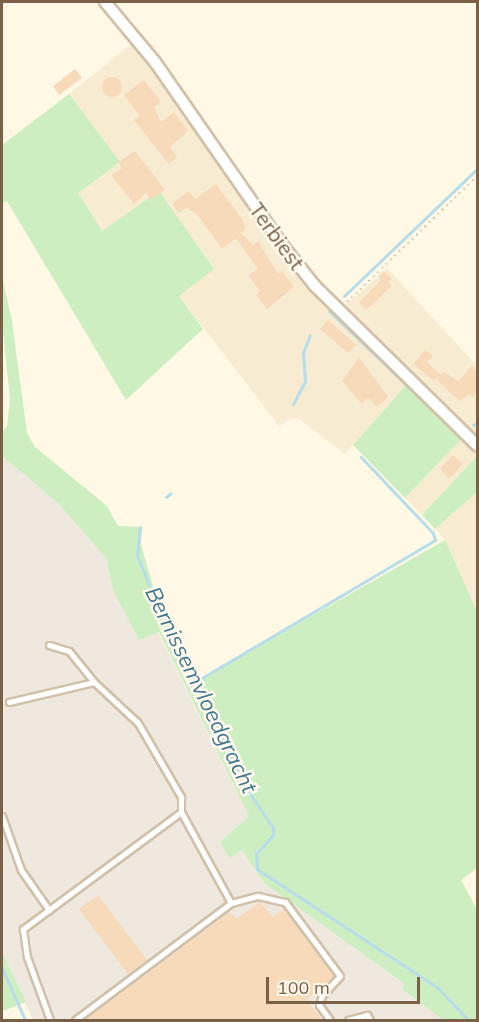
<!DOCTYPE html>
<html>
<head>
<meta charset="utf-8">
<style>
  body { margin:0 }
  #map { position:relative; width:479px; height:1022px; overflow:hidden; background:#fef8e5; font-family:Mulish,sans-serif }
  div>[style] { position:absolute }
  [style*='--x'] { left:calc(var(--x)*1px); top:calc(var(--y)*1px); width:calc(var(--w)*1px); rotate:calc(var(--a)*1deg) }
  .residential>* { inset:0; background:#f7ebd2 }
  .industrial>* { inset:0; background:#eee8df }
  .green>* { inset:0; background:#cdeec1 }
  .stream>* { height:3px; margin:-1.5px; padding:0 1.5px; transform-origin:1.5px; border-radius:1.5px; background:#b7dcea }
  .building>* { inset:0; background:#f7daba }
  .round { border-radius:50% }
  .path>* { height:1.5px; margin-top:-0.75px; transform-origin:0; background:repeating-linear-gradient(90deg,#dcbe9c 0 1.5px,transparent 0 6px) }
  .roads { filter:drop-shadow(2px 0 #d1c1a9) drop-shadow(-2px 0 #d1c1a9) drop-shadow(0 2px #d1c1a9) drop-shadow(0 -2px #d1c1a9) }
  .lane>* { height:5px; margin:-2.5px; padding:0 2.5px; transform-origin:2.5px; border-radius:2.5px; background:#fff }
  .street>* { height:10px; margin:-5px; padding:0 5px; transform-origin:5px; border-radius:5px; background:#fff }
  span { translate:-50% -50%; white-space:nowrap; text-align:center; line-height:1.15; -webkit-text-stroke:5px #fffaed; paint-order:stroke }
  .street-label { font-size:21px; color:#7a6047 }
  .water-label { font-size:22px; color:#3e7790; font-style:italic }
  .frame { position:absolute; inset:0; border:3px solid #7a6047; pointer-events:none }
  .scale { position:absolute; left:266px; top:977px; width:154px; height:27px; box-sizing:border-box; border:3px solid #7a6047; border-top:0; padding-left:8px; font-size:18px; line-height:21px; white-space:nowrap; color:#7a6047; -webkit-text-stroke:4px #fffaed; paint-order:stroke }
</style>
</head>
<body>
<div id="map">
  <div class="residential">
    <div style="clip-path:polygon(134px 42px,299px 276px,326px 307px,408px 383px,345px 454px,300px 420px,293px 418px,279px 426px,179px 296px,214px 268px,158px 192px,102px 231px,78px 194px,69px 94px)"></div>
    <div style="clip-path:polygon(387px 268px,477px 366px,477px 436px,343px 308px)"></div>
    <div style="clip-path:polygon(464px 436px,477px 456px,422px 515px,405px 498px)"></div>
    <div style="clip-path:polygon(477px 492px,477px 611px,445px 540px,435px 529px)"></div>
  </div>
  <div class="industrial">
    <div style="clip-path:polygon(2px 456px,59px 504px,84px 531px,106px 558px,113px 590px,158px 632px,249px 816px,220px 842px,229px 858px,242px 850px,265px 884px,405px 984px,403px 989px,443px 1020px,33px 1020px,2px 952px)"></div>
  </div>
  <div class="green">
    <div style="clip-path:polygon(69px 94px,120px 162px,78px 193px,102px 231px,159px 191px,214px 269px,179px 296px,203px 329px,126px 400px,7px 201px,2px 204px,2px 145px)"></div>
    <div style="clip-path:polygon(2px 276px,12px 321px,27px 433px,35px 447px,107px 506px,118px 526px,142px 527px,141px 545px,156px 596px,201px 679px,445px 540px,477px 611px,477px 868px,461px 880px,477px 910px,477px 1020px,443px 1020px,402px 989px,405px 984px,265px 884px,242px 850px,229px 858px,220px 842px,249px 816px,159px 632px,139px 640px,113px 590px,106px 558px,59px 504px,2px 456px,2px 431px,7px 427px,10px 399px,2px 323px)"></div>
    <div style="clip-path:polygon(408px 383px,464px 436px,405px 498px,353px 445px)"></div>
    <div style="clip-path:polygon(477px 456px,477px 492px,435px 529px,422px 515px)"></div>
    <div style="clip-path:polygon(2px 952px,26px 1002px,3px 1011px,2px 1008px)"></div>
  </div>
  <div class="stream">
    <div style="--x:344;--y:296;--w:185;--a:-43.7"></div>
    <div style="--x:329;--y:311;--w:184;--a:43.7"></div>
    <div style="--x:293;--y:404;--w:26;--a:-62"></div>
    <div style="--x:305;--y:381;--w:28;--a:-94"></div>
    <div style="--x:303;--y:353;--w:19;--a:-69"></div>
    <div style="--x:473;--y:425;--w:6;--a:-31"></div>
    <div style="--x:166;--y:497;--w:6;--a:-39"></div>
    <div style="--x:140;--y:527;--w:28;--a:96"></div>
    <div style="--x:137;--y:555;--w:38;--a:68"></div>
    <div style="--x:151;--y:590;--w:88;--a:65.2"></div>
    <div style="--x:188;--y:670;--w:38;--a:57"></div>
    <div style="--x:209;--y:702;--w:81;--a:68.2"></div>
    <div style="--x:239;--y:777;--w:61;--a:56.3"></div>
    <div style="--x:273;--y:828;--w:7;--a:90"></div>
    <div style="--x:273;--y:835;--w:25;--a:132"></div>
    <div style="--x:256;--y:854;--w:15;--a:86"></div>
    <div style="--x:257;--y:869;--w:217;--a:33.3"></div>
    <div style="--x:438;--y:988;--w:44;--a:46.8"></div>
    <div style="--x:195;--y:682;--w:279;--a:-30.6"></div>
    <div style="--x:435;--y:540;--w:7;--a:-106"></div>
    <div style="--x:433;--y:533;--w:105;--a:-133.5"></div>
    <div style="--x:2;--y:968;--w:57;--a:66.1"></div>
  </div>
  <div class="building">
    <div style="clip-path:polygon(75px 69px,82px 78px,59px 95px,53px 86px)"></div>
    <div class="round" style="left:102px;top:77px;width:20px;height:20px"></div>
    <div style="clip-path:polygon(144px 80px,161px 102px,154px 107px,161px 122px,174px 112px,188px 131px,170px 147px,177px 157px,169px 164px,134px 120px,140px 116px,124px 95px)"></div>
    <div style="clip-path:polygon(135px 151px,165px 190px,151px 200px,146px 193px,134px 204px,111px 175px,122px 168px,118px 162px)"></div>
    <div style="clip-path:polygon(216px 184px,242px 219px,246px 229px,241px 233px,253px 245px,258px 241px,278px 274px,282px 271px,294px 287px,267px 309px,256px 295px,260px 291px,248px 275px,258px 269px,236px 238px,222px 249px,197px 214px,186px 208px,179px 213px,172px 204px,189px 191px,195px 199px)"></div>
    <div style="clip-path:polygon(384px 271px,392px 279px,388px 282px,392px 286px,366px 310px,359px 302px,381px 280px,378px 276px)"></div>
    <div style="clip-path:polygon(328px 320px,356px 345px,348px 353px,320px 329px)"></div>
    <div style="clip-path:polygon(425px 350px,433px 356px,427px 362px,441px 375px,434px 381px,413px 364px)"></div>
    <div style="clip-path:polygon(359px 357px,388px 397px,377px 407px,368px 398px,362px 404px,342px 381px)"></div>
    <div style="clip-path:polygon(472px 366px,477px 372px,477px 392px,473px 397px,469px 394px,460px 401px,437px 381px,444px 372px,458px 381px)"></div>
    <div style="clip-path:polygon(453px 455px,463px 464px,449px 479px,440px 469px)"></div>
    <div style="clip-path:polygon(98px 895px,147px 960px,128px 974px,79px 909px)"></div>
    <div style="clip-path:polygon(260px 902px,273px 917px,284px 909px,334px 976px,306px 1000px,322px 1020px,85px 1020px,230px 912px,236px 919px)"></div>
  </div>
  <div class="path">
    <div style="--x:347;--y:302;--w:182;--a:-44.1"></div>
  </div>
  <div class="roads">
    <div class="lane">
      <div style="--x:49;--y:645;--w:21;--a:17"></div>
      <div style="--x:69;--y:651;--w:40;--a:51"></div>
      <div style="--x:94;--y:682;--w:60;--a:43"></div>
      <div style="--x:138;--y:723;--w:86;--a:59.8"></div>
      <div style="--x:181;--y:797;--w:15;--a:90"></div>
      <div style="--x:181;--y:812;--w:197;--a:143.5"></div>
      <div style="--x:23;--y:929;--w:28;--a:82"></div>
      <div style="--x:27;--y:957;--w:67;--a:69.9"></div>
      <div style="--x:9;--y:702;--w:87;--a:-13.2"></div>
      <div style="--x:181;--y:812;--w:104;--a:61.2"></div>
      <div style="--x:2;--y:816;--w:57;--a:70.6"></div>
      <div style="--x:21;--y:870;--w:49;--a:55"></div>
      <div style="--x:75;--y:1020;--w:195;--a:-36.9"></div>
      <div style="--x:231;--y:903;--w:28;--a:-15"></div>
      <div style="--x:258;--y:896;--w:28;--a:13"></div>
      <div style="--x:285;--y:902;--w:92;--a:53.4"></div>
      <div style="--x:340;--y:976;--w:26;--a:133"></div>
      <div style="--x:322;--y:995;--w:10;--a:107"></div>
      <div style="--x:319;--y:1005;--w:19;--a:54"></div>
      <div style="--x:348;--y:1020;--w:20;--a:-15"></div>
      <div style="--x:367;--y:1015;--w:6;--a:59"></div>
    </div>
    <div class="street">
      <div style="--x:105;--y:2;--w:78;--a:50.2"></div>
      <div style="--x:155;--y:62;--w:219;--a:55.2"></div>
      <div style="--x:280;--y:242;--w:56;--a:51.5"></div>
      <div style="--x:315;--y:286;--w:228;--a:44.5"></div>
    </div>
  </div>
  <div class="street-label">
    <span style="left:277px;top:236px;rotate:54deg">Terbiest</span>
  </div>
  <div class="water-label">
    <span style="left:201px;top:690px;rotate:64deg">Bernissemvloedgracht</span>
  </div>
  <div class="frame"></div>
  <div class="scale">100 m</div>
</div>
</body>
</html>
